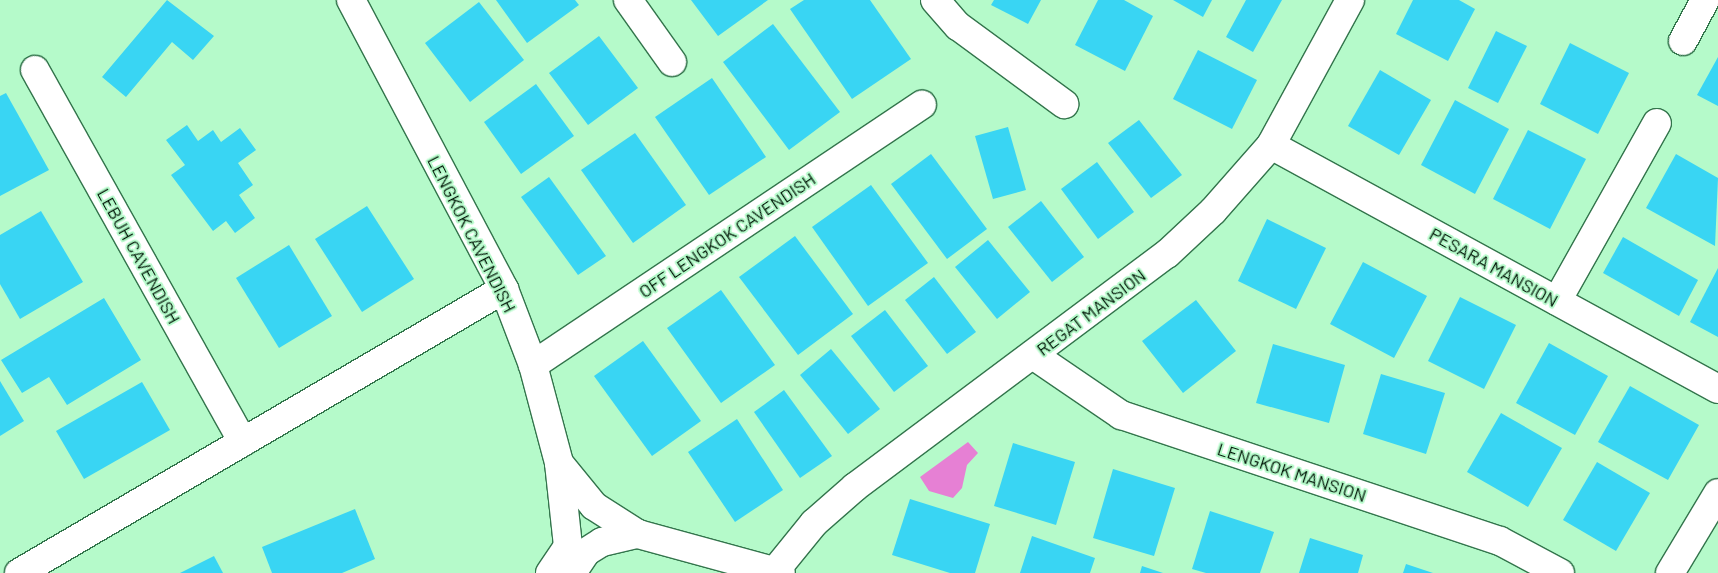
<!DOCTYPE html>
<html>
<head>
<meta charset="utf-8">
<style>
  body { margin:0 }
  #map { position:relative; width:1718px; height:573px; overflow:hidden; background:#b5faca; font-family:Barlow,sans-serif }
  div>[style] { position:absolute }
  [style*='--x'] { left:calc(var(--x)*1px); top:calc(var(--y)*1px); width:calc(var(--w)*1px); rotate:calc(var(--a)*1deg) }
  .water>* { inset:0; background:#e680d4 }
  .building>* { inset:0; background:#39d5f3 }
  .roads { filter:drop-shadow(1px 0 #33754c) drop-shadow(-1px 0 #33754c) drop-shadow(0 1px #33754c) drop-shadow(0 -1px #33754c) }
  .minor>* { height:28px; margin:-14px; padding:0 14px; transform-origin:14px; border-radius:14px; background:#fff }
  span { translate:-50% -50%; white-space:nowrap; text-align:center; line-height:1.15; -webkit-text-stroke:4px #b5faca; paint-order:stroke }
  .street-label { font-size:18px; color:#001506 }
</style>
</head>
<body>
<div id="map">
  <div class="water">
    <div style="clip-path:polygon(968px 442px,978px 453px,967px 465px,962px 488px,953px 498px,929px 491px,920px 477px)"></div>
  </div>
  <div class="building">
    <div style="clip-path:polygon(167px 0,214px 36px,193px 60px,172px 42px,126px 97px,102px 77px)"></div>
    <div style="clip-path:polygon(496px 0,575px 0,579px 5px,527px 43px)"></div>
    <div style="clip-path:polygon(691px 0,768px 0,718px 36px)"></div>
    <div style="clip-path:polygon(804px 0,870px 0,911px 59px,852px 99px,790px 9px)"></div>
    <div style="clip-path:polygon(994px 0,1041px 0,1028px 24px,991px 5px)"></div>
    <div style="clip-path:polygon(1098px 0,1124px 0,1153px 16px,1125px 71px,1075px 45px)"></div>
    <div style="clip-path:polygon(1173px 0,1212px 0,1203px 17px)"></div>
    <div style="clip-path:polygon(1246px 0,1282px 0,1253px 52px,1226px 37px)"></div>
    <div style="clip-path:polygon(1413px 0,1459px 0,1475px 9px,1448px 61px,1396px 34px)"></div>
    <div style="clip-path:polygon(479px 2px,524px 60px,470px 102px,425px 43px)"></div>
    <div style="clip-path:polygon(773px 24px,840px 112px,789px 150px,723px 62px)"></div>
    <div style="clip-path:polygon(1496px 31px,1527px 46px,1498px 103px,1468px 88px)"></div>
    <div style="clip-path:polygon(599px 36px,638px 88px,588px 125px,549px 73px)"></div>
    <div style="clip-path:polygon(1570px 43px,1629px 73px,1598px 134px,1540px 104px)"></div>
    <div style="clip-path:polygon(1198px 50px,1257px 80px,1232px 129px,1173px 99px)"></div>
    <div style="clip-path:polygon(1718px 57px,1718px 106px,1697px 95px)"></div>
    <div style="clip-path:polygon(1380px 70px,1431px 100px,1399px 155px,1348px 126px)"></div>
    <div style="clip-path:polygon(712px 78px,766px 157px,709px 195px,655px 117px)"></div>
    <div style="clip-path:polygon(536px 84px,574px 136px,521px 174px,484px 122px)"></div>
    <div style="clip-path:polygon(6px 93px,49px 170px,0 196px,0 96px)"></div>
    <div style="clip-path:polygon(1455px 100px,1509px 129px,1475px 194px,1421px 165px)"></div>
    <div style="clip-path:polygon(1139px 120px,1182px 175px,1151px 198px,1108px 143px)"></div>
    <div style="clip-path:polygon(187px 125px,198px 141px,213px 130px,221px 142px,240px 128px,256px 150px,238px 163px,253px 185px,239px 195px,255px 218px,235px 233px,226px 221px,213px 231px,171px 175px,185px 165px,166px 140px)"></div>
    <div style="clip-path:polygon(1008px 127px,1026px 190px,993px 199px,975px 136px)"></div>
    <div style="clip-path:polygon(1528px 130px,1586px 159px,1550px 229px,1493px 199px)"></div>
    <div style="clip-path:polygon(635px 133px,686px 205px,633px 243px,581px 170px)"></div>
    <div style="clip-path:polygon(931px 154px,987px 229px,947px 259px,891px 184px)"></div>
    <div style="clip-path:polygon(1676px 154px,1718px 178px,1715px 246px,1646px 208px)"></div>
    <div style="clip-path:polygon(1097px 162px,1134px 212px,1098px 239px,1061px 189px)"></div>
    <div style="clip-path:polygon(549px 177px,606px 256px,578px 275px,521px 197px)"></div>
    <div style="clip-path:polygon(871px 185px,928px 263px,868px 306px,812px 227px)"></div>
    <div style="clip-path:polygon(1041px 201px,1084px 257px,1052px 282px,1008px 227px)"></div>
    <div style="clip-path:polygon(367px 206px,414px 279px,362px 312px,315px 239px)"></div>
    <div style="clip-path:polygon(41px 211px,83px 282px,20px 319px,0 284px,0 235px)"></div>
    <div style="clip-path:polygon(1267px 219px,1326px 248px,1296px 309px,1238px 281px)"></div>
    <div style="clip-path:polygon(795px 236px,853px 314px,798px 355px,739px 277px)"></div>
    <div style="clip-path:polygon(1623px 237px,1698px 280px,1679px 316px,1603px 273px)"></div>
    <div style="clip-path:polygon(988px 240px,1030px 292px,997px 319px,955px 267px)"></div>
    <div style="clip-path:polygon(289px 245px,332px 316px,279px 348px,236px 278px)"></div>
    <div style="clip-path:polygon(1363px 262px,1427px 296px,1394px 358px,1330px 324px)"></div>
    <div style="clip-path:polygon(1718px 268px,1718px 337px,1690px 322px)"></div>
    <div style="clip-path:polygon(934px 277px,976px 332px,947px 354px,905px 300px)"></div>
    <div style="clip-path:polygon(721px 290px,775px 365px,721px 403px,667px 328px)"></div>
    <div style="clip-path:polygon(1460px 297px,1516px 325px,1484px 389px,1428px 361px)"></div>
    <div style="clip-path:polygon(104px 298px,141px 360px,67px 405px,49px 377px,22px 393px,1px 360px)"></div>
    <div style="clip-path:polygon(1196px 300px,1236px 351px,1183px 393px,1142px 341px)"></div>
    <div style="clip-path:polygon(885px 310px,928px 366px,894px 392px,851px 336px)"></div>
    <div style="clip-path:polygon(643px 341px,701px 421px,652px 456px,594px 376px)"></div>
    <div style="clip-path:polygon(1549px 343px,1608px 376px,1575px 435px,1516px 403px)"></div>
    <div style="clip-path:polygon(1273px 344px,1345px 365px,1329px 423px,1256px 403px)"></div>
    <div style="clip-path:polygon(831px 349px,880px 409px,848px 434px,800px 375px)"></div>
    <div style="clip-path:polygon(1381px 374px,1445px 393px,1426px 454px,1363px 434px)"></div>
    <div style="clip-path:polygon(0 381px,24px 421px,0 436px)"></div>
    <div style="clip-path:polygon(142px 382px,170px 430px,84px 479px,56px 431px)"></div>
    <div style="clip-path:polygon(1630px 386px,1699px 425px,1668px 480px,1598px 442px)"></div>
    <div style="clip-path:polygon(784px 390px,832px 456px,800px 478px,754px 412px)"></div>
    <div style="clip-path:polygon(1501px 413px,1562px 448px,1528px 507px,1467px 472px)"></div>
    <div style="clip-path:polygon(737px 419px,783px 490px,735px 522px,688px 452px)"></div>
    <div style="clip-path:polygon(1013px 443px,1075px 462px,1056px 525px,994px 506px)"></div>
    <div style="clip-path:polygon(1597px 462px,1650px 493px,1616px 551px,1563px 520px)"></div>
    <div style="clip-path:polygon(1113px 469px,1175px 488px,1154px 556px,1093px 538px)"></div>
    <div style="clip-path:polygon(910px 499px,990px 524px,975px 573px,950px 573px,892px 555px)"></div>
    <div style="clip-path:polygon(355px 509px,375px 559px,342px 573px,272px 573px,262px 547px)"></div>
    <div style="clip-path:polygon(1210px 511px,1274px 532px,1260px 573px,1206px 573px,1192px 569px)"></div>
    <div style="clip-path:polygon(1032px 536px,1095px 558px,1090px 573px,1020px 573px)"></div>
    <div style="clip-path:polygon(1310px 538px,1363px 555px,1358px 573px,1299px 573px)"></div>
    <div style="clip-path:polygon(214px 556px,223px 573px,180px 573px)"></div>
    <div style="clip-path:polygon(1406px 564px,1433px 573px,1403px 573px)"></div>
    <div style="clip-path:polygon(1142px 566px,1163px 573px,1140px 573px)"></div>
  </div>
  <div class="roads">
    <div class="minor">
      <div style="--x:351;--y:0;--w:327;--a:62.1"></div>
      <div style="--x:504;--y:289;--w:81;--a:69.1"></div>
      <div style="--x:533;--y:365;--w:101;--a:75.1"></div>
      <div style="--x:559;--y:463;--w:55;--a:50.9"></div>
      <div style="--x:594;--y:506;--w:52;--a:32.5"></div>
      <div style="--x:638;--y:534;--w:148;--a:15.3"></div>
      <div style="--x:628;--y:0;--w:76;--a:54.6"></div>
      <div style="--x:935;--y:0;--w:35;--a:49"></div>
      <div style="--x:958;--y:26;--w:132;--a:36.3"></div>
      <div style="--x:1683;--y:41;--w:47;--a:-61.8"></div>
      <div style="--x:35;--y:70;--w:426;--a:60.8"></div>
      <div style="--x:1271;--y:145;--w:509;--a:28.63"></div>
      <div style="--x:1557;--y:301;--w:204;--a:-60.7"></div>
      <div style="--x:1033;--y:355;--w:107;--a:34.3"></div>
      <div style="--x:1121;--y:415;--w:399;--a:18.4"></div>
      <div style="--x:1500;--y:541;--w:68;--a:28.1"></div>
      <div style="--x:533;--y:365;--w:468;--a:-33.8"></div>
      <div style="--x:775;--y:571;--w:62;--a:-50.9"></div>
      <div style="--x:814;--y:523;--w:55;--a:-41.3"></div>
      <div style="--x:855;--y:487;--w:389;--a:-36.8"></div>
      <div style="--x:1167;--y:254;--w:63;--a:-43.1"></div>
      <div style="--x:1213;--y:211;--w:88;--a:-48.7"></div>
      <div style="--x:1271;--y:145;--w:165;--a:-61.4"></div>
      <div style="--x:19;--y:573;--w:562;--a:-30.35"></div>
      <div style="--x:550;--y:573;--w:32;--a:-56"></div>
      <div style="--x:568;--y:546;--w:83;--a:-96.2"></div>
      <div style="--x:572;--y:573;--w:25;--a:-56"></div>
      <div style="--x:586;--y:552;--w:19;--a:-32"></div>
      <div style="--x:602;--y:542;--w:37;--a:-13"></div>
      <div style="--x:1670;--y:573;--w:93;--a:-59"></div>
    </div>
  </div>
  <div class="street-label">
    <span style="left:472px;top:234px;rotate:63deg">LENGKOK CAVENDISH</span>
    <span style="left:727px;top:235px;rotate:-34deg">OFF LENGKOK CAVENDISH</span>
    <span style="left:139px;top:256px;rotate:61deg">LEBUH CAVENDISH</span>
    <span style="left:1494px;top:267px;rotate:29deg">PESARA MANSION</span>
    <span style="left:1091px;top:312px;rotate:-37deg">REGAT MANSION</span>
    <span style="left:1292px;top:472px;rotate:18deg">LENGKOK MANSION</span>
  </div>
</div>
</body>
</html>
